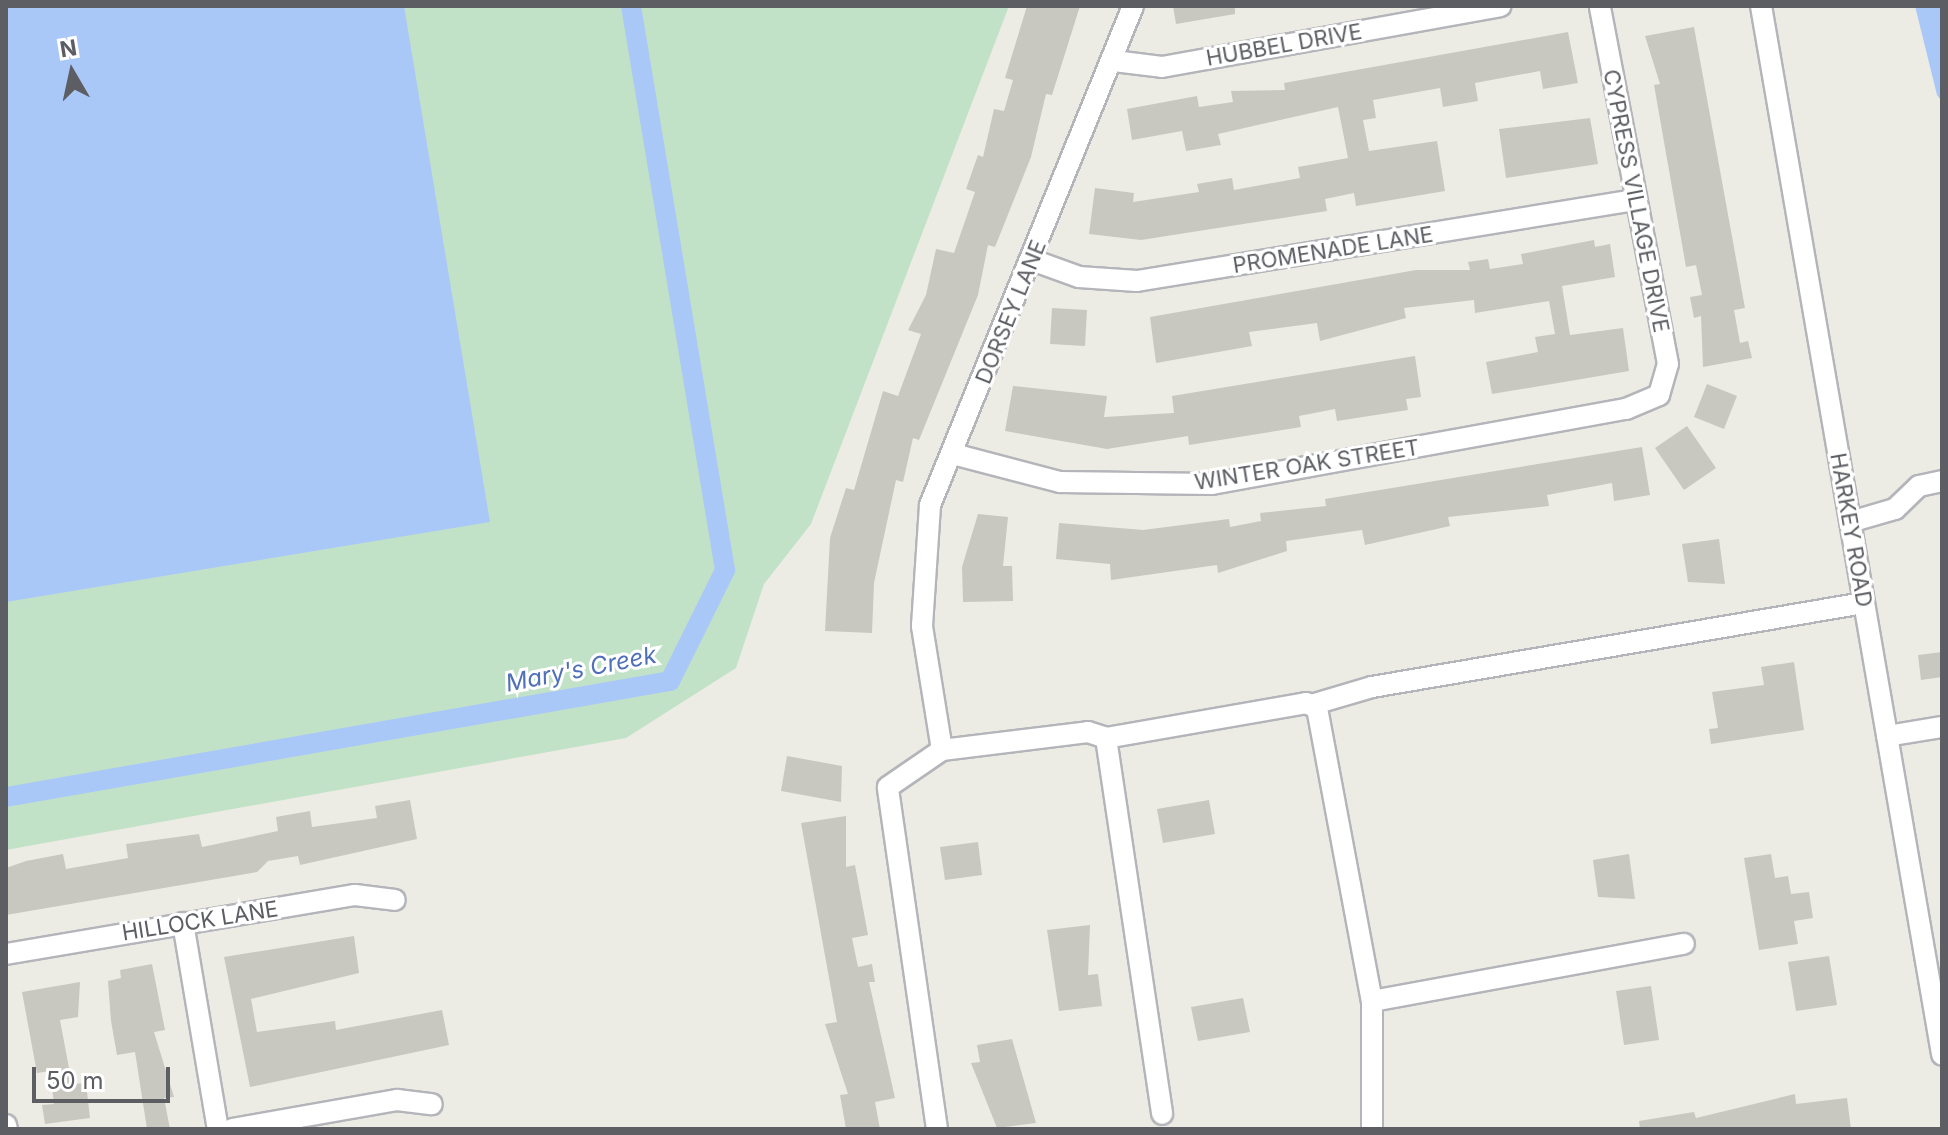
<!DOCTYPE html>
<html>
<head>
<meta charset="utf-8">
<style>
  body { margin:0 }
  #map { position:relative; width:1948px; height:1135px; overflow:hidden; background:#edece4; font-family:Inter,sans-serif }
  div>[style] { position:absolute }
  [style*='--x'] { left:calc(var(--x)*1px); top:calc(var(--y)*1px); width:calc(var(--w)*1px); rotate:calc(var(--a)*1deg) }
  .green>* { inset:0; background:#c2e2c8 }
  .water>* { inset:0; background:#aac8f7 }
  .canal>* { height:20px; margin:-10px; padding:0 10px; transform-origin:10px; border-radius:10px; background:#aac8f7 }
  .building>* { inset:0; background:#c8c7c0 }
  .roads { filter:drop-shadow(2px 0 #b4b5ba) drop-shadow(-2px 0 #b4b5ba) drop-shadow(0 2px #b4b5ba) drop-shadow(0 -2px #b4b5ba) }
  .minor>* { height:20px; margin:-10px; padding:0 10px; transform-origin:10px; border-radius:10px; background:#fff }
  span { translate:-50% -50%; white-space:nowrap; text-align:center; line-height:1.15; -webkit-text-stroke:6px #fff; paint-order:stroke }
  .street-label { font-size:22px; color:#5c5e63 }
  .water-label { font-size:24px; color:#4f6fb8; font-style:italic }
  .frame { position:absolute; inset:0; border:8px solid #5c5e63; pointer-events:none }
  .north { position:absolute; left:32px; top:32px; width:80px; height:80px; -webkit-text-stroke:6px #fff; paint-order:stroke; rotate:351deg; font-size:22px; font-weight:700; line-height:32px; text-align:center; color:#5c5e63 }
  .north::after { content:''; display:block; margin:auto; width:28px; height:36px; background:#5c5e63; clip-path:polygon(50% 0,100% 100%,50% 72%,0 100%) }
  .scale { position:absolute; left:32px; top:1067px; width:138px; height:36px; box-sizing:border-box; border:4px solid #5c5e63; border-top:0; padding-left:10px; font-size:24px; line-height:28px; white-space:nowrap; color:#5c5e63; -webkit-text-stroke:6px #fff; paint-order:stroke }
</style>
</head>
<body>
<div id="map">
  <div class="green">
    <div style="clip-path:polygon(6px 6px,676px 8px,1009px 6px,811px 524px,764px 584px,736px 668px,626px 738px,6px 850px)"></div>
  </div>
  <div class="water">
    <div style="clip-path:polygon(6px 6px,404px 6px,490px 522px,6px 602px)"></div>
    <div style="clip-path:polygon(1915px 6px,1942px 6px,1942px 102px,1937px 95px)"></div>
  </div>
  <div class="canal">
    <div style="--x:6;--y:797;--w:674;--a:-9.91"></div>
    <div style="--x:670;--y:681;--w:124;--a:-63.6"></div>
    <div style="--x:725;--y:570;--w:572;--a:-99.46"></div>
  </div>
  <div class="building">
    <div style="clip-path:polygon(1027px 6px,1080px 6px,1052px 95px,1046px 94px,1031px 157px,995px 247px,988px 245px,978px 295px,919px 440px,913px 438px,903px 482px,896px 480px,874px 583px,872px 633px,825px 631px,830px 538px,846px 488px,854px 490px,883px 391px,898px 396px,921px 334px,908px 330px,926px 295px,936px 249px,954px 253px,975px 192px,966px 189px,978px 155px,983px 157px,994px 109px,1004px 111px,1013px 80px,1005px 78px)"></div>
    <div style="clip-path:polygon(1173px 6px,1235px 6px,1235px 14px,1176px 24px)"></div>
    <div style="clip-path:polygon(1694px 27px,1745px 308px,1734px 310px,1740px 343px,1748px 341px,1752px 358px,1703px 367px,1701px 316px,1694px 318px,1690px 297px,1702px 295px,1696px 265px,1686px 267px,1654px 85px,1660px 84px,1645px 36px)"></div>
    <div style="clip-path:polygon(1568px 32px,1578px 83px,1543px 89px,1540px 71px,1475px 83px,1478px 101px,1443px 107px,1440px 88px,1373px 100px,1376px 118px,1363px 120px,1369px 151px,1437px 141px,1445px 191px,1356px 206px,1354px 193px,1325px 199px,1327px 211px,1141px 240px,1089px 234px,1095px 188px,1134px 193px,1133px 202px,1199px 192px,1197px 184px,1232px 178px,1234px 190px,1300px 178px,1298px 167px,1348px 158px,1338px 107px,1218px 134px,1221px 145px,1186px 151px,1182px 131px,1132px 140px,1127px 109px,1197px 96px,1199px 107px,1233px 102px,1231px 91px,1285px 90px,1284px 83px)"></div>
    <div style="clip-path:polygon(1590px 118px,1598px 164px,1506px 178px,1499px 129px)"></div>
    <div style="clip-path:polygon(1594px 240px,1595px 247px,1610px 244px,1615px 277px,1562px 286px,1570px 335px,1623px 328px,1629px 371px,1492px 394px,1486px 362px,1538px 352px,1535px 337px,1555px 334px,1549px 301px,1475px 313px,1474px 300px,1404px 308px,1406px 318px,1320px 341px,1317px 323px,1249px 332px,1252px 346px,1156px 363px,1150px 317px,1416px 270px,1470px 270px,1468px 262px,1488px 259px,1490px 269px,1523px 264px,1521px 254px)"></div>
    <div style="clip-path:polygon(1052px 308px,1087px 310px,1085px 346px,1050px 344px)"></div>
    <div style="clip-path:polygon(1415px 356px,1421px 397px,1406px 399px,1408px 410px,1337px 421px,1335px 409px,1299px 416px,1301px 427px,1189px 445px,1188px 436px,1107px 449px,1005px 431px,1013px 386px,1107px 396px,1104px 417px,1174px 413px,1172px 396px)"></div>
    <div style="clip-path:polygon(1707px 384px,1737px 396px,1724px 429px,1694px 417px)"></div>
    <div style="clip-path:polygon(1687px 426px,1716px 468px,1684px 490px,1655px 448px)"></div>
    <div style="clip-path:polygon(1642px 447px,1650px 495px,1614px 501px,1612px 483px,1547px 495px,1549px 506px,1448px 517px,1450px 526px,1365px 545px,1362px 530px,1286px 541px,1287px 551px,1218px 573px,1217px 565px,1111px 580px,1110px 564px,1056px 559px,1059px 523px,1143px 530px,1229px 519px,1230px 527px,1261px 521px,1260px 513px,1326px 506px,1325px 499px)"></div>
    <div style="clip-path:polygon(978px 514px,1008px 517px,1003px 566px,1012px 566px,1013px 601px,963px 602px,962px 567px)"></div>
    <div style="clip-path:polygon(1719px 539px,1725px 584px,1688px 582px,1682px 544px)"></div>
    <div style="clip-path:polygon(1942px 652px,1942px 677px,1921px 680px,1918px 655px)"></div>
    <div style="clip-path:polygon(1794px 662px,1804px 730px,1711px 744px,1709px 729px,1718px 728px,1712px 692px,1764px 685px,1761px 667px)"></div>
    <div style="clip-path:polygon(787px 756px,842px 766px,841px 802px,781px 791px)"></div>
    <div style="clip-path:polygon(410px 800px,417px 839px,300px 865px,298px 856px,268px 861px,257px 872px,6px 915px,6px 868px,26px 861px,63px 854px,66px 869px,128px 858px,126px 844px,199px 834px,202px 847px,278px 831px,276px 817px,310px 811px,312px 827px,377px 818px,375px 806px)"></div>
    <div style="clip-path:polygon(1209px 800px,1215px 834px,1163px 843px,1157px 809px)"></div>
    <div style="clip-path:polygon(846px 816px,846px 867px,855px 865px,868px 935px,852px 938px,858px 967px,872px 964px,875px 982px,869px 982px,895px 1098px,875px 1102px,880px 1129px,846px 1129px,840px 1095px,848px 1094px,825px 1024px,837px 1022px,801px 823px)"></div>
    <div style="clip-path:polygon(978px 842px,982px 875px,945px 880px,940px 847px)"></div>
    <div style="clip-path:polygon(1629px 854px,1635px 899px,1598px 897px,1593px 860px)"></div>
    <div style="clip-path:polygon(1771px 854px,1775px 878px,1788px 876px,1791px 894px,1809px 892px,1813px 918px,1794px 921px,1798px 944px,1759px 950px,1744px 858px)"></div>
    <div style="clip-path:polygon(1090px 925px,1088px 975px,1098px 974px,1102px 1006px,1059px 1011px,1047px 930px)"></div>
    <div style="clip-path:polygon(354px 936px,359px 973px,251px 999px,257px 1032px,335px 1021px,336px 1030px,442px 1010px,449px 1045px,250px 1087px,224px 957px)"></div>
    <div style="clip-path:polygon(1829px 956px,1837px 1005px,1796px 1011px,1788px 962px)"></div>
    <div style="clip-path:polygon(152px 964px,165px 1030px,154px 1032px,174px 1097px,164px 1098px,170px 1129px,147px 1129px,135px 1052px,117px 1055px,111px 1021px,108px 981px,121px 978px,120px 970px)"></div>
    <div style="clip-path:polygon(80px 982px,78px 1017px,60px 1020px,72px 1084px,86px 1083px,90px 1118px,45px 1124px,42px 1105px,54px 1104px,50px 1071px,37px 1073px,22px 992px)"></div>
    <div style="clip-path:polygon(1651px 986px,1659px 1040px,1624px 1045px,1616px 991px)"></div>
    <div style="clip-path:polygon(1243px 998px,1250px 1032px,1198px 1041px,1191px 1007px)"></div>
    <div style="clip-path:polygon(1012px 1039px,1036px 1123px,997px 1128px,971px 1063px,980px 1062px,977px 1045px)"></div>
    <div style="clip-path:polygon(1795px 1094px,1796px 1104px,1847px 1098px,1851px 1129px,1640px 1129px,1639px 1121px,1694px 1112px,1696px 1118px)"></div>
  </div>
  <div class="roads">
    <div class="minor">
      <div style="--x:1761;--y:6;--w:1064;--a:80.2"></div>
      <div style="--x:1114;--y:61;--w:48;--a:7.1"></div>
      <div style="--x:1162;--y:67;--w:344;--a:-10.2"></div>
      <div style="--x:1032;--y:260;--w:50;--a:19.9"></div>
      <div style="--x:1079;--y:277;--w:58;--a:3.9"></div>
      <div style="--x:1137;--y:281;--w:505;--a:-9.24"></div>
      <div style="--x:953;--y:454;--w:111;--a:14.7"></div>
      <div style="--x:1060;--y:482;--w:152;--a:0.8"></div>
      <div style="--x:1212;--y:484;--w:421;--a:-10.3"></div>
      <div style="--x:1626;--y:409;--w:36;--a:-23"></div>
      <div style="--x:1659;--y:395;--w:32;--a:-74"></div>
      <div style="--x:1668;--y:364;--w:364;--a:-100.8"></div>
      <div style="--x:1850;--y:522;--w:47;--a:-16.1"></div>
      <div style="--x:1895;--y:509;--w:33;--a:-44"></div>
      <div style="--x:1919;--y:486;--w:24;--a:-12"></div>
      <div style="--x:1311;--y:705;--w:64;--a:-16.4"></div>
      <div style="--x:1372;--y:687;--w:499;--a:-9.7"></div>
      <div style="--x:1887;--y:736;--w:56;--a:-9.3"></div>
      <div style="--x:1106;--y:738;--w:203;--a:-9.9"></div>
      <div style="--x:1306;--y:703;--w:12;--a:24"></div>
      <div style="--x:1317;--y:708;--w:298;--a:79.4"></div>
      <div style="--x:1372;--y:1001;--w:128;--a:90"></div>
      <div style="--x:942;--y:750;--w:147;--a:-7"></div>
      <div style="--x:1088;--y:732;--w:19;--a:18"></div>
      <div style="--x:1106;--y:738;--w:380;--a:81.5"></div>
      <div style="--x:183;--y:923;--w:209;--a:80.4"></div>
      <div style="--x:6;--y:954;--w:354;--a:-9.6"></div>
      <div style="--x:355;--y:895;--w:40;--a:7.1"></div>
      <div style="--x:1372;--y:1001;--w:317;--a:-10.4"></div>
      <div style="--x:6;--y:1125;--w:4;--a:76"></div>
      <div style="--x:232;--y:1129;--w:168;--a:-10"></div>
      <div style="--x:397;--y:1100;--w:35;--a:7"></div>
      <div style="--x:937;--y:1129;--w:345;--a:-98.2"></div>
      <div style="--x:888;--y:787;--w:65;--a:-34.4"></div>
      <div style="--x:942;--y:750;--w:126;--a:-99.2"></div>
      <div style="--x:922;--y:626;--w:121;--a:-86.2"></div>
      <div style="--x:930;--y:505;--w:539;--a:-67.86"></div>
    </div>
  </div>
  <div class="street-label">
    <span style="left:1284px;top:45px;rotate:-10deg">HUBBEL DRIVE</span>
    <span style="left:1636px;top:201px;rotate:79deg">CYPRESS VILLAGE DRIVE</span>
    <span style="left:1333px;top:250px;rotate:-9deg">PROMENADE LANE</span>
    <span style="left:1011px;top:312px;rotate:-68deg">DORSEY LANE</span>
    <span style="left:1307px;top:465px;rotate:-9deg">WINTER OAK STREET</span>
    <span style="left:1851px;top:530px;rotate:80deg">HARKEY ROAD</span>
    <span style="left:200px;top:921px;rotate:-9deg">HILLOCK LANE</span>
  </div>
  <div class="water-label">
    <span style="left:581px;top:669px;rotate:-11deg">Mary's Creek</span>
  </div>
  <div class="frame"></div>
  <div class="north">N</div>
  <div class="scale">50 m</div>
</div>
</body>
</html>
